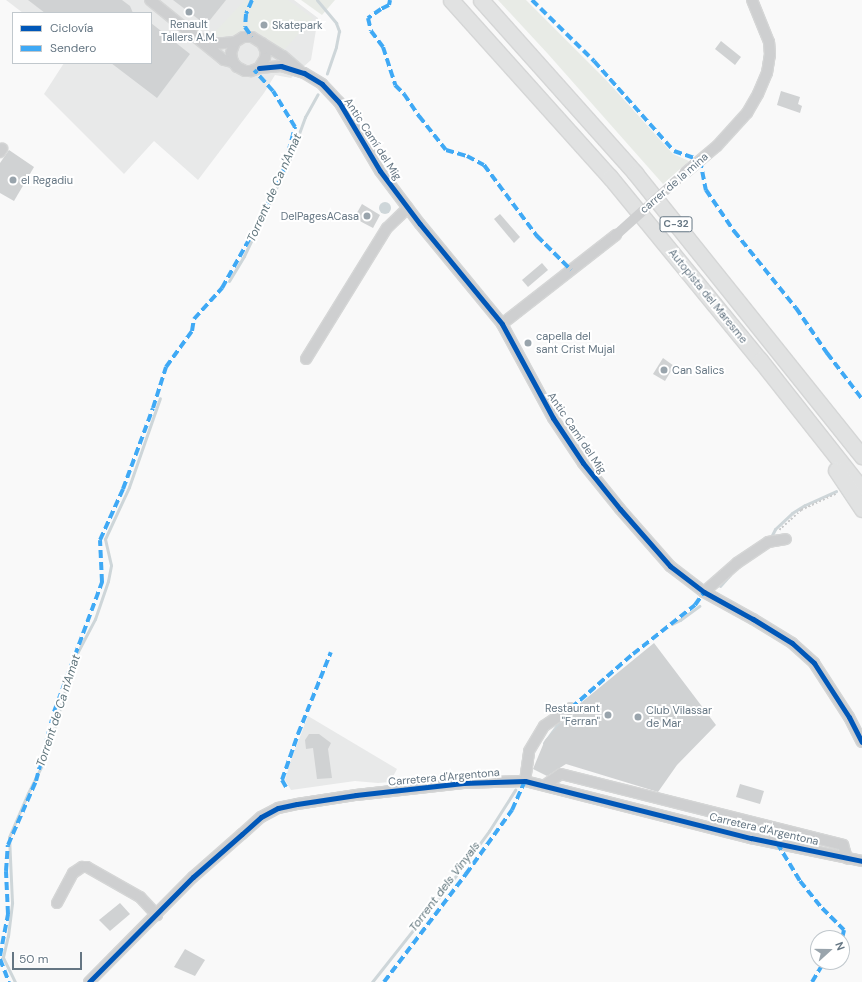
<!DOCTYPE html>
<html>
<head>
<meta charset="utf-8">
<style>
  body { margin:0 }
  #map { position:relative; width:862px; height:982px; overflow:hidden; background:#f9f9f9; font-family:"DM Sans",sans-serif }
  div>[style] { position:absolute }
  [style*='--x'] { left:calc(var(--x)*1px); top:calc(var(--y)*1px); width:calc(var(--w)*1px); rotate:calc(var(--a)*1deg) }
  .built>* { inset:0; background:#e8e9e9 }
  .green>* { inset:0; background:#e8ebe6 }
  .water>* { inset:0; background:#ced6d9 }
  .round { border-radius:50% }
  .stream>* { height:3px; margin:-1.5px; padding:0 1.5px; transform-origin:1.5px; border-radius:1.5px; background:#ced6d9 }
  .building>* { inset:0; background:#d0d2d3 }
  .path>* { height:1.5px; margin-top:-0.75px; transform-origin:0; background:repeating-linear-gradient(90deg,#cbcccd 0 2px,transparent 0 4px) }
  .roads { filter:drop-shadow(1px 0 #d5d6d6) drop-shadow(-1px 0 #d5d6d6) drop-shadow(0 1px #d5d6d6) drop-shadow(0 -1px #d5d6d6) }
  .minor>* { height:10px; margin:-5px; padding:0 5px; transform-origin:5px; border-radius:5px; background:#cecfd0 }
  .highway>* { height:15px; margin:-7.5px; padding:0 7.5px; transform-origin:7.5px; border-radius:7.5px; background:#e1e2e2 }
  .minor-bridge>* { height:10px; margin:-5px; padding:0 5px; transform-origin:5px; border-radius:5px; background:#cecfd0 }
  .quiet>* { height:4px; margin-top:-2px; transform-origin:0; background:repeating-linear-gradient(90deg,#3fa9f5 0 8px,transparent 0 12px) }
  .cycleway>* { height:5px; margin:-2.5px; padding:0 2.5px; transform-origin:2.5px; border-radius:2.5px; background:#0057b8 }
  .dots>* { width:11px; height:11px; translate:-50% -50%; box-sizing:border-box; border:2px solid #fff; border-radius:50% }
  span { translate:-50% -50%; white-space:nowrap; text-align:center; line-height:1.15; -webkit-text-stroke:4px #fff; paint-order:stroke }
  .shield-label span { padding:1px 3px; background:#fff; border:1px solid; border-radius:3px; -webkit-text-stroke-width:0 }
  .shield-label { font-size:10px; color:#657683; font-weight:700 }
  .poi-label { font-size:11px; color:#657683 }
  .left { translate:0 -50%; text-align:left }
  .right { translate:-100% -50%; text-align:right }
  .street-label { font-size:11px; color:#657683 }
  .water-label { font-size:12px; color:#60757c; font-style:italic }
  .legend { position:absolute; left:12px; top:12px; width:140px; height:52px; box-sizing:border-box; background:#fff; border:1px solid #c1c8cd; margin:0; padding:5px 7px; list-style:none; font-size:12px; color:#657683 }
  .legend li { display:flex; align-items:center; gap:8px; height:20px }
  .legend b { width:20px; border:1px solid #c1c8cd }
  .north { position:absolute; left:810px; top:930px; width:40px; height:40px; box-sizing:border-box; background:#fff; border:1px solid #c1c8cd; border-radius:50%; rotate:69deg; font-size:11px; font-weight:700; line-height:16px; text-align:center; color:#657683 }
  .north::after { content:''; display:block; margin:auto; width:14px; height:18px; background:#99a4ac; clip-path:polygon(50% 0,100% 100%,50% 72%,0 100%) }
  .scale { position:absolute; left:12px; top:952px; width:70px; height:18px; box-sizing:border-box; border:2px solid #657683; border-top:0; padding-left:5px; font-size:12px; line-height:14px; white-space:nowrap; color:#657683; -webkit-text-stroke:3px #fff; paint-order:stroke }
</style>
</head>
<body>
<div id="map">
  <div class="built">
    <div style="clip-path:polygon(6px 0,294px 0,318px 18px,311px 60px,291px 78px,275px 75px,264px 93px,198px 180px,154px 141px,124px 174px,44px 94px,64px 63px,151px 63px,151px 13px,23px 13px)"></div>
    <div style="clip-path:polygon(308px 716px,397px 769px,390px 782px,378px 783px,355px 781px,291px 790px,285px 780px,291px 760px)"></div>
  </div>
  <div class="green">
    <div style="clip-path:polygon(245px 0,288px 0,313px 18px,284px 50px,257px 32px,220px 37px,213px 34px)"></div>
    <div style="clip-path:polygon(301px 0,335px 0,322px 15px)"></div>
    <div style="clip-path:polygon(498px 0,526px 0,607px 81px,673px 154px,689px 161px,663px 184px,548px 54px)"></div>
  </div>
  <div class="water">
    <div class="round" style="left:379px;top:202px;width:12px;height:12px"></div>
  </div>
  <div class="stream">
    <div style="--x:317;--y:0;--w:30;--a:50"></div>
    <div style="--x:336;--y:23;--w:9;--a:69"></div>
    <div style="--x:339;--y:31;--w:16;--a:101"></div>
    <div style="--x:336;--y:47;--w:28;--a:109"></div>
    <div style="--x:229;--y:281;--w:29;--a:-59"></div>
    <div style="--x:244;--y:256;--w:105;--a:-64.7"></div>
    <div style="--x:289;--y:161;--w:47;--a:-70"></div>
    <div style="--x:305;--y:117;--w:26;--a:-61"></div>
    <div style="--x:771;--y:537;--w:9;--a:-63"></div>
    <div style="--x:775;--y:529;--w:23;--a:-43"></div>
    <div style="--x:792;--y:513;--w:15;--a:-32"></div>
    <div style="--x:805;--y:505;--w:34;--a:-24"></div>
    <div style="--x:720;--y:586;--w:15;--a:-48"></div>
    <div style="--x:672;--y:624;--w:9;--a:-27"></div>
    <div style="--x:680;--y:620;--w:24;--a:-36"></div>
    <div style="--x:544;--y:743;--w:29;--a:-54"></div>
    <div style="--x:15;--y:982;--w:28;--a:-116"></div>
    <div style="--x:3;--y:957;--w:22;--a:-77"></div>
    <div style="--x:8;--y:936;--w:34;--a:-83"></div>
    <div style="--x:12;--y:902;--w:65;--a:-92.6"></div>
    <div style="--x:9;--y:837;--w:48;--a:-66.6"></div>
    <div style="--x:28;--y:793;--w:40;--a:-63.4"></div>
    <div style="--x:46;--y:757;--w:102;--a:-74.1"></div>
    <div style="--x:74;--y:659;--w:45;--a:-62.3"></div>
    <div style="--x:95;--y:619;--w:40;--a:-71.1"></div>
    <div style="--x:108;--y:581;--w:16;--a:-79"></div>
    <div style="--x:111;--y:565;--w:27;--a:-103"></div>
    <div style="--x:105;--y:539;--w:57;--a:-65.2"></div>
    <div style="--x:129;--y:487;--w:94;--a:-70.8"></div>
    <div style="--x:372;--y:982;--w:140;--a:-51.7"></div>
    <div style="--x:459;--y:872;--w:51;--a:-53.8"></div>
    <div style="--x:489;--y:831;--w:49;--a:-57.6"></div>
  </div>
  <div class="building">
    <div style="clip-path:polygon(28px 0,122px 0,130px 6px,133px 13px,45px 13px)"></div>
    <div style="clip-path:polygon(173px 0,226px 0,206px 25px)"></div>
    <div style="clip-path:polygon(151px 23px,190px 54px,157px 98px,111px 63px,151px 63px)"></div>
    <div style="clip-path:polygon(721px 41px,741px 57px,735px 65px,715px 49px)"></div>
    <div style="clip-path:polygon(781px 91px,800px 97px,798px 104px,802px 106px,800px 113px,777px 105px)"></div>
    <div style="clip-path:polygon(9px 150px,34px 167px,14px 201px,0 193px,0 163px)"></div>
    <div style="clip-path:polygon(362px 204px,380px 215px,373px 228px,354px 218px)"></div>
    <div style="clip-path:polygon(500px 214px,520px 237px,514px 243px,494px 219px)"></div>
    <div style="clip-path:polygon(542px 263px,548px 270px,528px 287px,522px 280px)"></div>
    <div style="clip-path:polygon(663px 358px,674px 366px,665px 381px,653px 374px)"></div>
    <div style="clip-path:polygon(654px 643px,716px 725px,677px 765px,658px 792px,566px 764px,547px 776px,533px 769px,545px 740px,562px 722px,575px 713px,577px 706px)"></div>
    <div style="clip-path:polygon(309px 734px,319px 734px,331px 743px,328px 749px,332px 778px,317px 779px,313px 748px,306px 749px,305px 740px)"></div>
    <div style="clip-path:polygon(740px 784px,764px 791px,760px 804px,736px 797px)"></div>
    <div style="clip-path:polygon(120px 903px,130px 914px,110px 931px,99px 920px)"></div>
    <div style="clip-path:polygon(185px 949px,205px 960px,195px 976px,174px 967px)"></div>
  </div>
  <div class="path">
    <div style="--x:779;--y:530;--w:30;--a:-42"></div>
    <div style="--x:801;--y:510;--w:40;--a:-25"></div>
  </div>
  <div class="roads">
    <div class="minor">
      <div style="--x:150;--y:0;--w:95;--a:39"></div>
      <div style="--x:224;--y:60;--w:9;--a:13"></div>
      <div style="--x:202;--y:39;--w:12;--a:24"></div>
      <div style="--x:213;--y:44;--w:22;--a:-5"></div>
      <div style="--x:262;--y:43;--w:10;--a:66"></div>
      <div style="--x:266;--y:52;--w:6;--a:99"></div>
      <div style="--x:265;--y:58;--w:12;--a:121"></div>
      <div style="--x:259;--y:68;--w:9;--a:159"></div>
      <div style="--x:251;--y:71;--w:6;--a:180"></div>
      <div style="--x:245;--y:71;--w:9;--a:-153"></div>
      <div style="--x:237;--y:67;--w:6;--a:-129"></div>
      <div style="--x:233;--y:62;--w:9;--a:-103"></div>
      <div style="--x:231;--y:53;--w:12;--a:-70"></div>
      <div style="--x:235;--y:42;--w:9;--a:-32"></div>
      <div style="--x:243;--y:37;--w:9;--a:0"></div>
      <div style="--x:252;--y:37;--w:36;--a:32"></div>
      <div style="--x:283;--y:56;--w:21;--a:41"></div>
      <div style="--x:259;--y:68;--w:22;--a:-5"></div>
      <div style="--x:281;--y:66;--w:24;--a:17"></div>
      <div style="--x:304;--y:73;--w:21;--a:31"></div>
      <div style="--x:322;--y:84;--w:25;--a:47"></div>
      <div style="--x:339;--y:102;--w:80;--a:59.3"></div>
      <div style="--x:380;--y:171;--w:66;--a:53"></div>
      <div style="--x:420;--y:224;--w:129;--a:50.6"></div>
      <div style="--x:502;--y:324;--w:107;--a:61.5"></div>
      <div style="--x:553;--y:418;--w:54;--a:56.3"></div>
      <div style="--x:583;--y:463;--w:59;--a:51.2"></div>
      <div style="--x:620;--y:509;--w:76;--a:48.7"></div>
      <div style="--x:670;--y:566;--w:43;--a:37.4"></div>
      <div style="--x:704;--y:592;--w:56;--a:28.9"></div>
      <div style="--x:753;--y:619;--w:46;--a:31.6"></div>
      <div style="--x:792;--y:643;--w:30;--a:42"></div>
      <div style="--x:814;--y:663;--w:64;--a:57.1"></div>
      <div style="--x:849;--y:717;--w:28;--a:63"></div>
      <div style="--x:0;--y:152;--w:4;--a:-56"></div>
      <div style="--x:686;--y:172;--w:40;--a:-40"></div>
      <div style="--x:717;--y:146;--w:45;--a:-47.7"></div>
      <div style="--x:747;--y:113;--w:22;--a:-60"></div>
      <div style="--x:758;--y:94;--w:23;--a:-67"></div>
      <div style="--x:767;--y:73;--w:18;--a:-81"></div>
      <div style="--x:770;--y:55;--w:13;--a:-94"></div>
      <div style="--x:769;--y:42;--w:45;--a:-112"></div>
      <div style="--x:502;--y:324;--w:145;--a:-38"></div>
      <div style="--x:306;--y:359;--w:154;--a:-58.3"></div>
      <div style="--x:387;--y:228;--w:29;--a:-44"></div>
      <div style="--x:704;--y:592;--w:44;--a:-41.3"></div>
      <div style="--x:737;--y:563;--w:37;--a:-34"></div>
      <div style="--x:768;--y:542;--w:18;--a:-9"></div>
      <div style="--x:525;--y:781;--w:30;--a:-82"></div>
      <div style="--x:529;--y:751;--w:29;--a:-59"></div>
      <div style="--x:544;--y:726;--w:32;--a:-34"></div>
      <div style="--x:545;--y:785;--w:19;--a:-35"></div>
      <div style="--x:561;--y:774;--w:291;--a:14.1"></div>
      <div style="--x:843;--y:845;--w:14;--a:73"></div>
      <div style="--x:57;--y:903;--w:34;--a:-62"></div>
      <div style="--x:73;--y:873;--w:11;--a:-34"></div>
      <div style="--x:82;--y:867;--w:5;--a:0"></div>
      <div style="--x:87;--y:867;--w:61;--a:29.5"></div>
      <div style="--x:140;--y:897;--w:25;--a:47"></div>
      <div style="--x:89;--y:982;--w:148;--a:-45.3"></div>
      <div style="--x:193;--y:877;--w:65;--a:-41.3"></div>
      <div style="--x:242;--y:834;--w:25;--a:-42"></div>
      <div style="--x:261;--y:817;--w:19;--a:-28"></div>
      <div style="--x:278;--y:808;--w:19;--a:-12"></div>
      <div style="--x:297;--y:804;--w:60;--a:-8.7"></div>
      <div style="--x:356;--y:795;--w:108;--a:-6.4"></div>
      <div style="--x:463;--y:783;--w:62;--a:-1.8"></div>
      <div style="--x:525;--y:781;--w:233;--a:14.2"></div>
      <div style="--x:751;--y:838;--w:113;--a:11.7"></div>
    </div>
    <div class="highway">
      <div style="--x:451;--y:0;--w:238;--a:48.1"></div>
      <div style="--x:610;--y:177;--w:237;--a:50.7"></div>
      <div style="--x:760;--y:360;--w:164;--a:51.7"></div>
      <div style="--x:481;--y:0;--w:232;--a:48.3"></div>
      <div style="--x:635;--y:173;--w:363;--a:51.3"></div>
      <div style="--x:836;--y:470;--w:47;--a:56.3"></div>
    </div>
  </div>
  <div class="minor-bridge">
    <div style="--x:616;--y:235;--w:94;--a:-42"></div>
  </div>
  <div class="quiet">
    <div style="--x:252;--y:0;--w:15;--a:113"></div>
    <div style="--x:246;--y:14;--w:13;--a:94"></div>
    <div style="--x:245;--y:27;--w:12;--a:55"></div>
    <div style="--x:390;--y:0;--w:5;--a:101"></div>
    <div style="--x:389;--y:5;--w:9;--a:153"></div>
    <div style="--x:381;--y:9;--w:16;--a:145"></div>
    <div style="--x:368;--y:18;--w:13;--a:77"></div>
    <div style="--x:371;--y:31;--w:20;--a:53"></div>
    <div style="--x:383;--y:47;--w:40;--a:72"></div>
    <div style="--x:395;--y:85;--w:13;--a:45"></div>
    <div style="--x:404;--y:94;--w:27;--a:56"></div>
    <div style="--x:419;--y:116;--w:43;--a:51.5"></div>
    <div style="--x:446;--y:150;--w:22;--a:16"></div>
    <div style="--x:467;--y:156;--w:19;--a:28"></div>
    <div style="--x:484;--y:165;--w:89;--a:53.3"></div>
    <div style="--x:537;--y:236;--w:48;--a:45"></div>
    <div style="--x:532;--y:0;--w:87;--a:44.5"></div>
    <div style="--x:594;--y:61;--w:120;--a:48.4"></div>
    <div style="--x:674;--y:151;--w:28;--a:19"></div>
    <div style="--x:700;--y:160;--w:31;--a:79"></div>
    <div style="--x:706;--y:190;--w:50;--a:55.7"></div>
    <div style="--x:734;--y:231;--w:99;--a:51.2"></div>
    <div style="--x:796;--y:308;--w:55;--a:55.4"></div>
    <div style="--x:827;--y:353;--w:58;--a:52.7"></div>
    <div style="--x:571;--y:708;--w:82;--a:-41.1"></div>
    <div style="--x:633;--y:654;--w:79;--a:-38.3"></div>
    <div style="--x:695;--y:605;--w:16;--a:-55"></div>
    <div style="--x:286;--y:787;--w:8;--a:-120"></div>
    <div style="--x:282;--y:780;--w:49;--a:-70.8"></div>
    <div style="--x:298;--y:734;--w:88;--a:-68.1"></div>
    <div style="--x:777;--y:843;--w:44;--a:58.8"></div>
    <div style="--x:800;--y:881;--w:35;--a:51"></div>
    <div style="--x:822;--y:908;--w:31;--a:45"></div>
    <div style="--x:844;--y:930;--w:9;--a:103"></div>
    <div style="--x:0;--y:956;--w:43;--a:-79.2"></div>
    <div style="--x:8;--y:914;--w:43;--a:-92.7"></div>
    <div style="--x:6;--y:871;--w:26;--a:-86"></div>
    <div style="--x:8;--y:845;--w:70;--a:-66.4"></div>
    <div style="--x:36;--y:781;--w:71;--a:-75.4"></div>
    <div style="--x:54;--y:712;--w:139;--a:-69.7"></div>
    <div style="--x:102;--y:582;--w:42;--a:-92.7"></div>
    <div style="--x:100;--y:540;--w:56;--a:-65.7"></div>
    <div style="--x:123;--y:489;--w:86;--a:-69.7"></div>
    <div style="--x:153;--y:408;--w:43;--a:-72.4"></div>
    <div style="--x:166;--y:367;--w:44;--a:-54.2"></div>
    <div style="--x:192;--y:331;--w:12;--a:-81"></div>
    <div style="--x:194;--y:319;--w:42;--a:-47.9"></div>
    <div style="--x:222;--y:288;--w:68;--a:-60.8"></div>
    <div style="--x:255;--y:229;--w:60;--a:-63.4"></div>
    <div style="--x:282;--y:175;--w:50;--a:-74.8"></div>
    <div style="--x:295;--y:127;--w:42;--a:-121.4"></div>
    <div style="--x:273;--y:91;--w:28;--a:-132"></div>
    <div style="--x:0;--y:959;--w:25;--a:69"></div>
    <div style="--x:384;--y:982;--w:136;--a:-52.8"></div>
    <div style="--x:466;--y:874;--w:79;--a:-54.3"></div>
    <div style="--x:512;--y:810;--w:32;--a:-66"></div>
    <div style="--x:812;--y:982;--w:23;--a:-59"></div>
  </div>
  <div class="cycleway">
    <div style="--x:259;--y:68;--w:22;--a:-5"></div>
    <div style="--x:281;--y:66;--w:24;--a:17"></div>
    <div style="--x:304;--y:73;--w:21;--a:31"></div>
    <div style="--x:322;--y:84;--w:25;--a:47"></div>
    <div style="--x:339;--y:102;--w:80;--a:59.3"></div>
    <div style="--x:380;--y:171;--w:66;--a:53"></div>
    <div style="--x:420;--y:224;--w:129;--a:50.6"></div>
    <div style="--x:502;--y:324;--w:107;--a:61.5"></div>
    <div style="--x:553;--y:418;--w:54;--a:56.3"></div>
    <div style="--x:583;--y:463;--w:59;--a:51.2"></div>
    <div style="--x:620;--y:509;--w:76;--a:48.7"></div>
    <div style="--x:670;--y:566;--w:43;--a:37.4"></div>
    <div style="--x:704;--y:592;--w:56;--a:28.9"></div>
    <div style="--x:753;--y:619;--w:46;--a:31.6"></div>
    <div style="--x:792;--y:643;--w:30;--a:42"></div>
    <div style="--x:814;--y:663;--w:64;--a:57.1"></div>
    <div style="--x:849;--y:717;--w:28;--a:63"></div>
    <div style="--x:89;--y:982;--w:148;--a:-45.3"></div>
    <div style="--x:193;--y:877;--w:65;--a:-41.3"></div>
    <div style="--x:242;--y:834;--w:25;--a:-42"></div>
    <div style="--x:261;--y:817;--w:19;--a:-28"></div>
    <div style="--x:278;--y:808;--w:19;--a:-12"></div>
    <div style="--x:297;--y:804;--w:60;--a:-8.7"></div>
    <div style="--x:356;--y:795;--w:108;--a:-6.4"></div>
    <div style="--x:463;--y:783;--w:62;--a:-1.8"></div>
    <div style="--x:525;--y:781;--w:233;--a:14.2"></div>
    <div style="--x:751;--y:838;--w:113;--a:11.7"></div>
  </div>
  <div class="dots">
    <div style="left:189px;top:12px;background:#99a4ac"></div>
    <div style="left:264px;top:25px;background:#99a4ac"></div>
    <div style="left:13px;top:180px;background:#99a4ac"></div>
    <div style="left:367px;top:216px;background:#99a4ac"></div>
    <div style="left:528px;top:343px;background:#99a4ac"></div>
    <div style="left:664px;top:370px;background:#99a4ac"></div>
    <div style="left:608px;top:715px;background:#99a4ac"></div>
    <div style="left:638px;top:717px;background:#99a4ac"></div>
  </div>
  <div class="shield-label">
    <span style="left:676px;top:224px">C-32</span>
  </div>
  <div class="poi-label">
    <span style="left:189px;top:31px">Renault<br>Tallers A.M.</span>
    <span class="left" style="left:272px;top:25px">Skatepark</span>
    <span class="left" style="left:21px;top:180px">el Regadiu</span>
    <span class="right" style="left:359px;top:216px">DelPagesACasa</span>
    <span class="left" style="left:536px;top:343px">capella del<br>sant Crist Mujal</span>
    <span class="left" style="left:672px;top:370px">Can Salics</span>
    <span class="right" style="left:600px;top:715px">Restaurant<br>"Ferran"</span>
    <span class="left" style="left:646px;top:717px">Club Vilassar<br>de Mar</span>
  </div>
  <div class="street-label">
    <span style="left:373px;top:139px;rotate:57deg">Antic Camí del Mig</span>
    <span style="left:674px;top:183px;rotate:-41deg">carrer de la mina</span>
    <span style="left:708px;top:296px;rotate:51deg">Autopista del Maresme</span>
    <span style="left:577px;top:433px;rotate:56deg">Antic Camí del Mig</span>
    <span style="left:444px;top:777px;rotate:-5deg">Carretera d'Argentona</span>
    <span style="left:764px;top:829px;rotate:13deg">Carretera d'Argentona</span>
  </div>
  <div class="water-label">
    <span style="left:275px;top:188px;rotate:-66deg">Torrent de Ca n'Amat</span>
    <span style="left:59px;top:711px;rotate:-72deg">Torrent de Ca n'Amat</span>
    <span style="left:445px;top:887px;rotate:-53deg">Torrent dels Vinyals</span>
  </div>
  <ul class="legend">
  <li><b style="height:5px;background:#0057b8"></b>Ciclovía</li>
  <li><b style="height:5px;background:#3fa9f5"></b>Sendero</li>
  </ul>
  <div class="north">N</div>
  <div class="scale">50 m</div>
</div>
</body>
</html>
